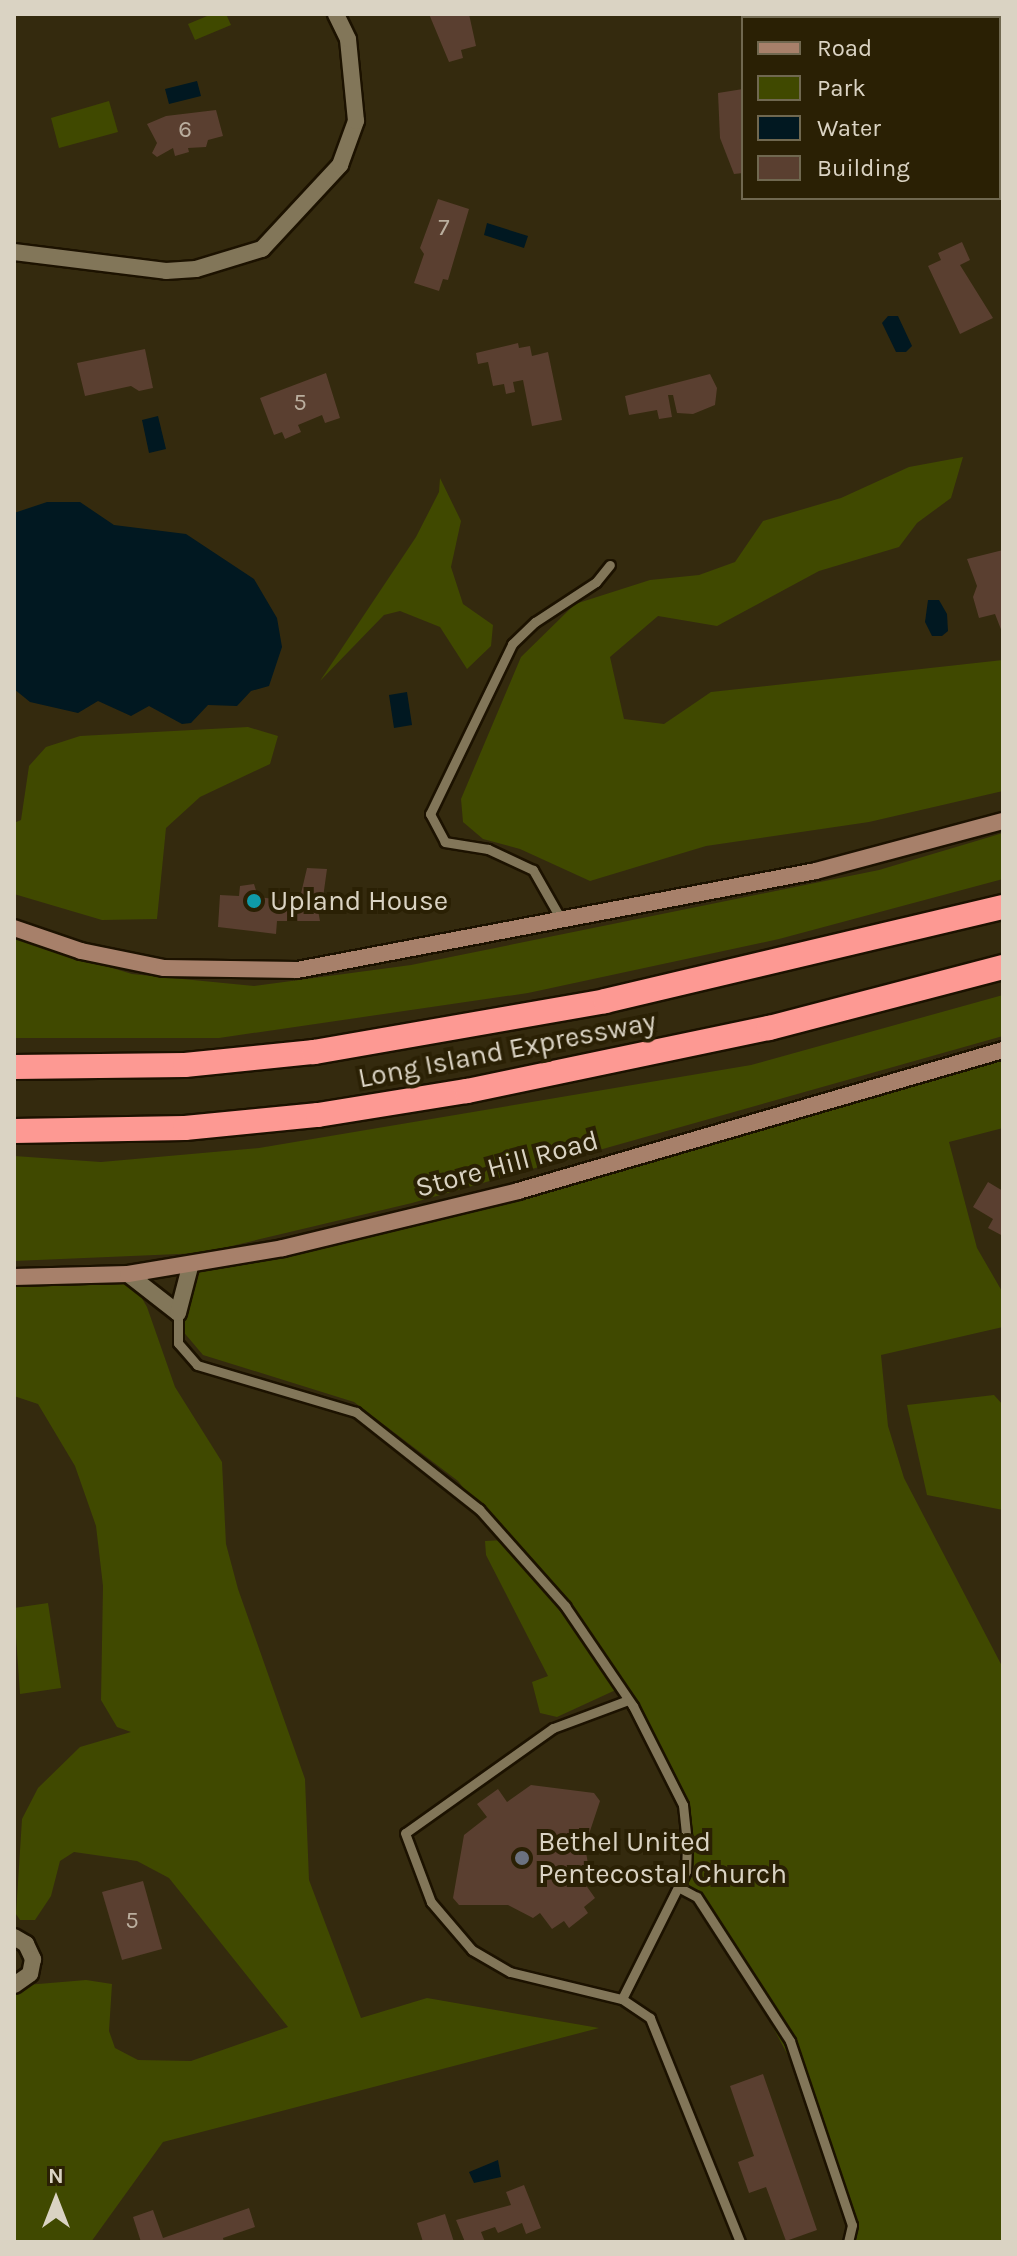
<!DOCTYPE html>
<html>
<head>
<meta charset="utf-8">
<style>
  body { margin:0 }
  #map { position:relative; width:1017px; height:2256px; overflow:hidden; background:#342a0e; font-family:Karla,sans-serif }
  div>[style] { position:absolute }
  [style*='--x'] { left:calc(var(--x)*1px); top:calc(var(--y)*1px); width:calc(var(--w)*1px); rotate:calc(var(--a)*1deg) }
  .green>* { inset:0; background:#404900 }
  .water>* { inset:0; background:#011821 }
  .building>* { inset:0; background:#5a3f30 }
  .roads { filter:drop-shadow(2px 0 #1c1200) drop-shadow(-2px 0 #1c1200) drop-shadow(0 2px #1c1200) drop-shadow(0 -2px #1c1200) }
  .service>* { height:9px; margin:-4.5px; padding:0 4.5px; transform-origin:4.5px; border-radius:4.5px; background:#827659 }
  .minor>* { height:16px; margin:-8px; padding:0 8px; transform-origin:8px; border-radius:8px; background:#827659 }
  .secondary>* { height:16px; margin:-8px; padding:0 8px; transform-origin:8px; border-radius:8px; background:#a7806a }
  .motorway>* { height:24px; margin:-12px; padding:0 12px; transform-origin:12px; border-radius:12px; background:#fd9993 }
  .dots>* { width:22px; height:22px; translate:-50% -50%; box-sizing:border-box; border:4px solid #2a2004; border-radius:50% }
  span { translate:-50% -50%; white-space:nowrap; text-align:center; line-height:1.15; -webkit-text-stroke:8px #2a2004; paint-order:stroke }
  .number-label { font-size:24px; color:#baae9e }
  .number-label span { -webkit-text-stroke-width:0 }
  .poi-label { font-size:28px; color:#dad3c3 }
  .left { translate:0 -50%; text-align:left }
  .street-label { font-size:28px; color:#dad3c3 }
  .frame { position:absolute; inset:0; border:16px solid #dad3c3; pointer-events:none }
  .legend { position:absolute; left:741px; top:16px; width:260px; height:184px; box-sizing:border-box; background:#2a2004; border:2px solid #706850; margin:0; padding:10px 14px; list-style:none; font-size:24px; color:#dad3c3 }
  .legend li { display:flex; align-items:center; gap:16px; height:40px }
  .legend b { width:40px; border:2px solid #706850 }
  .north { position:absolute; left:16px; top:2160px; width:80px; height:80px; -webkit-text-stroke:6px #2a2004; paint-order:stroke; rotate:0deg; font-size:22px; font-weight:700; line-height:32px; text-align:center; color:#dad3c3 }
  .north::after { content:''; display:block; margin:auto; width:28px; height:36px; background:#dad3c3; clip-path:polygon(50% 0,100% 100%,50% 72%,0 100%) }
</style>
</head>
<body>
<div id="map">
  <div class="green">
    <div style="clip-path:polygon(212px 14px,226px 14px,231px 25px,195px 40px,188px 24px)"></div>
    <div style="clip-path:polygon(109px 101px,118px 132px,59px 148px,51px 118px)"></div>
    <div style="clip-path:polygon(963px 457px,951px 498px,917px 523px,899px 547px,819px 571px,717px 626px,658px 616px,610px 657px,624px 719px,664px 724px,711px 692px,1003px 660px,1003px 791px,869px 822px,706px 846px,590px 881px,520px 849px,483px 839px,463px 822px,461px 799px,521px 657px,575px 604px,650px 580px,699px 575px,735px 562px,763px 521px,841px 498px,909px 467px)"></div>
    <div style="clip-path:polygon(440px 478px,461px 521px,451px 567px,463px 604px,493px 625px,491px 646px,467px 669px,440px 627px,400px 611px,384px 615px,320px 681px,416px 537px,439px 492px)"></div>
    <div style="clip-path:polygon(248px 727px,278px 736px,270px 764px,200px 797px,166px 828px,157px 919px,102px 920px,14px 894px,14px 823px,21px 820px,29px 766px,46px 747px,80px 736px)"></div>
    <div style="clip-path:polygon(1003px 833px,1003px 879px,779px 939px,528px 993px,219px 1038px,14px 1038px,14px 938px,132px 974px,254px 986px,411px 965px,879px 870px)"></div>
    <div style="clip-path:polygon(1003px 995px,1003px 1036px,412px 1203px,202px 1253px,14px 1261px,14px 1156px,101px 1162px,259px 1148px,751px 1065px)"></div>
    <div style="clip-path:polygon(1003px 1050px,1003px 1128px,949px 1142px,977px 1248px,1003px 1293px,1003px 1327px,881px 1355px,888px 1426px,904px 1478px,1003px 1668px,1003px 2242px,850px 2242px,851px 2225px,808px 2093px,727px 1941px,679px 1879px,688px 1852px,677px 1801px,620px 1688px,557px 1717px,540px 1713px,532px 1682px,548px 1676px,486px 1555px,485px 1541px,504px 1540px,458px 1481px,354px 1402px,203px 1355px,181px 1329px,190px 1267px,283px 1248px)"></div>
    <div style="clip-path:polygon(128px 1274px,147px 1307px,175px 1387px,222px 1462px,226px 1544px,238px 1589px,305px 1779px,309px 1880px,361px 2018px,427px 1998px,599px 2028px,163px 2142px,91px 2242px,14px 2242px,14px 1986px,86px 1980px,112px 1984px,109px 2031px,115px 2048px,138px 2060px,191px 2061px,288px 2027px,169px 1878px,137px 1861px,74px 1852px,60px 1861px,51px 1896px,35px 1920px,20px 1920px,16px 1914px,22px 1819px,38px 1788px,80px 1747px,131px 1732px,117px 1727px,101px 1700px,103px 1586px,96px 1526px,75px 1466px,38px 1404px,14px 1396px,14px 1277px)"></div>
    <div style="clip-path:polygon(994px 1395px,1003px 1405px,1003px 1510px,927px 1495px,907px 1405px)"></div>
    <div style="clip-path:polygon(48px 1603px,61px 1688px,20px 1694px,14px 1608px)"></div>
  </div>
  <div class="water">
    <div style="clip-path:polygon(197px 81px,201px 96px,169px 104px,165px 89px)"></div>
    <div style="clip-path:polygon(487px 223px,528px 236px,524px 248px,484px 235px)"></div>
    <div style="clip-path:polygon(888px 316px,898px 316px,912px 346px,906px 352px,896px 352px,882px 323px)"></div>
    <div style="clip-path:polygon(158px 416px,166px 449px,149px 453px,142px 420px)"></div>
    <div style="clip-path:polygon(47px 502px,80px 502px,114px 525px,186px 534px,254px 579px,277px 618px,282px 647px,269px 686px,251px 691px,237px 706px,208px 705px,191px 723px,182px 724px,149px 706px,131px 716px,98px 701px,78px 713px,30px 702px,14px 689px,14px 513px)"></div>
    <div style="clip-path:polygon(928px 600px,939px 600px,947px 614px,948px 631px,942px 636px,932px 636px,925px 622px)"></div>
    <div style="clip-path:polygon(407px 692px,412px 725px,394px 728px,389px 695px)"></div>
    <div style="clip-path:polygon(498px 2160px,501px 2177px,474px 2183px,469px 2172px)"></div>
  </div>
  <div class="building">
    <div style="clip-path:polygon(429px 14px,469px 14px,476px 46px,461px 50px,463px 58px,449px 62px)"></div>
    <div style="clip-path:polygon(743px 89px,743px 173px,734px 174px,720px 138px,718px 93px)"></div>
    <div style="clip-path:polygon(216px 110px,223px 136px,208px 140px,206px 147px,188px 148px,189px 152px,175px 156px,173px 148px,157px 157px,152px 153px,157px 143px,147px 124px,166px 116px)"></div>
    <div style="clip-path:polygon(438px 199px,469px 209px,448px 280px,443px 279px,439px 291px,414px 283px,424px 254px,420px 248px)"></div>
    <div style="clip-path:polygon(962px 242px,970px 260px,960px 265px,993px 318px,960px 334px,928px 266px,941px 260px,938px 253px)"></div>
    <div style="clip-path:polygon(518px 343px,519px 348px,530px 346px,532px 356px,548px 352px,562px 420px,532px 426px,523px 380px,513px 382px,515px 392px,506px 394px,504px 384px,493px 386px,488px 362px,478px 364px,476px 353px)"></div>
    <div style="clip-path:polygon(145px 349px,153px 388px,139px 391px,131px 386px,85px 396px,77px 363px)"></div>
    <div style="clip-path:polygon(326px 373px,340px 418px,325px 423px,322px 415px,298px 425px,301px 432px,285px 439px,282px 432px,274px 435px,260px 398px)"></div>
    <div style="clip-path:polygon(710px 374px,717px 388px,715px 405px,693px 414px,677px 413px,673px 395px,668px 395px,672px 417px,659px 419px,657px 410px,629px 415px,625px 396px)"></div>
    <div style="clip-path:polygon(1003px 550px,1003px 632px,1002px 632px,995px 614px,979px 618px,973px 597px,977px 586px,967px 559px)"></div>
    <div style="clip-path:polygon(307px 868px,327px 869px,322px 905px,317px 905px,320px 921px,277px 921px,276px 934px,218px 927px,220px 895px,239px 896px,240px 886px,254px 884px,258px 897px,299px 902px)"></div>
    <div style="clip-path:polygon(988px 1182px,1003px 1191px,1003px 1236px,988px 1228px,993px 1219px,973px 1207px)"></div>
    <div style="clip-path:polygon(531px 1785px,594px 1793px,600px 1801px,585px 1846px,590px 1876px,583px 1881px,595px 1898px,584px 1907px,588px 1913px,569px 1928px,564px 1921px,552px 1929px,540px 1913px,533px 1918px,508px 1905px,459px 1905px,453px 1898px,464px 1835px,487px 1817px,477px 1804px,498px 1789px,507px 1802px)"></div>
    <div style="clip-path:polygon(143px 1881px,162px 1949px,122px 1960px,102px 1892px)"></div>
    <div style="clip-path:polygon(763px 2074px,817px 2230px,786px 2241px,766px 2187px,749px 2193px,738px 2162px,754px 2156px,730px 2086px)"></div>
    <div style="clip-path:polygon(524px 2185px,541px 2228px,526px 2234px,522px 2223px,498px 2233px,495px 2227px,481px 2232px,485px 2242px,465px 2242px,456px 2220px,511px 2205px,506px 2192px)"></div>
    <div style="clip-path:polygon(249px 2208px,255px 2227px,223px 2238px,224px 2242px,141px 2242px,133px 2217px,153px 2210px,163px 2238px)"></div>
    <div style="clip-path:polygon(445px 2214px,454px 2242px,423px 2242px,417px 2223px)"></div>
  </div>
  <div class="roads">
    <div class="service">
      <div style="--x:562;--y:921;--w:59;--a:-119.6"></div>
      <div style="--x:533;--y:870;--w:50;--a:-155"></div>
      <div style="--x:488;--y:849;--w:44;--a:-170.8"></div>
      <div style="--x:445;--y:842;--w:32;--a:-118"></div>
      <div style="--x:430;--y:814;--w:189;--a:-64.2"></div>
      <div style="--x:512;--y:644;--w:32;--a:-44"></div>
      <div style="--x:535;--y:622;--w:73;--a:-33.3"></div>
      <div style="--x:596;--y:582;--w:22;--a:-51"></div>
      <div style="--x:178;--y:1313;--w:30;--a:90"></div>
      <div style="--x:178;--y:1343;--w:29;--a:49"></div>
      <div style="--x:197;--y:1365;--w:166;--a:16.5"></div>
      <div style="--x:356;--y:1412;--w:157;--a:38.3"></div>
      <div style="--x:479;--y:1509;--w:130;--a:48.4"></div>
      <div style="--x:565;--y:1606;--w:121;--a:55.8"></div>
      <div style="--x:633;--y:1706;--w:111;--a:63.2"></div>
      <div style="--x:683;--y:1805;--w:39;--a:84"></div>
      <div style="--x:687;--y:1844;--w:27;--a:92"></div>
      <div style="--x:686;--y:1871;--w:143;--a:116.6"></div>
      <div style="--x:628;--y:1700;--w:80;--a:159.5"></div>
      <div style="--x:553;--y:1728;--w:181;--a:144.6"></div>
      <div style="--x:405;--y:1833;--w:74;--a:69.4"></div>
      <div style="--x:431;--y:1902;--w:63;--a:49.5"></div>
      <div style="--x:472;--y:1950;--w:44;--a:30.1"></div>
      <div style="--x:510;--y:1972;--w:115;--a:13.6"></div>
      <div style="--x:622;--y:1999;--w:34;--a:34"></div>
      <div style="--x:650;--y:2018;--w:241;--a:68.1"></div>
      <div style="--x:678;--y:1887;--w:21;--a:28"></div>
      <div style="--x:697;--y:1897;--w:171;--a:57.1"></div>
      <div style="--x:790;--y:2041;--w:194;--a:71.4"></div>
      <div style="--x:852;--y:2225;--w:17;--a:103"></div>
    </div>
    <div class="minor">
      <div style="--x:14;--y:252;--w:153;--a:7.1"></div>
      <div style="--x:166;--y:271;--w:30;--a:-4"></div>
      <div style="--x:196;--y:269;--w:69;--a:-16.9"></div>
      <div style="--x:262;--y:249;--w:115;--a:-47.1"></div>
      <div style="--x:340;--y:165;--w:47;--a:-70"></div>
      <div style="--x:356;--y:121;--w:82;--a:-95.6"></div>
      <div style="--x:348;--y:39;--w:28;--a:-116"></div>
      <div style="--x:128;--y:1274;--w:63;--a:38"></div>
      <div style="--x:178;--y:1313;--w:48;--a:-75.4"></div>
      <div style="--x:14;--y:1937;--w:14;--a:30"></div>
      <div style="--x:26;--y:1944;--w:17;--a:65"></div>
      <div style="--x:33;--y:1959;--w:15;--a:101"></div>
      <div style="--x:30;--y:1974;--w:19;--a:145"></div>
    </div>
    <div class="secondary">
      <div style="--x:14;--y:928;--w:71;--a:18.9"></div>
      <div style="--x:81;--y:951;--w:85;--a:11.6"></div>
      <div style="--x:164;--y:968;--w:133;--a:0.9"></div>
      <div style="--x:297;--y:970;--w:528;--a:-10.8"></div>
      <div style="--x:816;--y:871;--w:194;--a:-15"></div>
      <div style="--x:14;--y:1277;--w:114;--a:-1.5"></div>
      <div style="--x:128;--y:1274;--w:157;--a:-9.5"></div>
      <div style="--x:283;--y:1248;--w:242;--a:-13.6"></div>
      <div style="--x:518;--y:1191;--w:505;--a:-16.21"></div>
    </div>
    <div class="motorway">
      <div style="--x:14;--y:1067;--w:171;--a:-0.7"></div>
      <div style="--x:185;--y:1065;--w:130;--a:-5.8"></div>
      <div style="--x:314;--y:1052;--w:295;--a:-9.9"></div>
      <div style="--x:605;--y:1001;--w:409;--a:-13.3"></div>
      <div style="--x:14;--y:1131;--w:171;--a:-1"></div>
      <div style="--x:185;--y:1128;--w:134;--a:-5.6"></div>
      <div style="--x:318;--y:1115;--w:151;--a:-9.2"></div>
      <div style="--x:467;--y:1091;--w:309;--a:-11.8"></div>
      <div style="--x:769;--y:1028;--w:242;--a:-14.6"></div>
    </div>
  </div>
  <div class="dots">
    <div style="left:254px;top:901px;background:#0f9aa8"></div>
    <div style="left:522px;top:1858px;background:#6b7280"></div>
  </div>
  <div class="number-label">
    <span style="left:185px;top:130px">6</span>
    <span style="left:444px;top:228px">7</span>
    <span style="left:300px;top:403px">5</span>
    <span style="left:132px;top:1921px">5</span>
  </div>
  <div class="poi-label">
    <span class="left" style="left:270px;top:901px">Upland House</span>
    <span class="left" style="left:538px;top:1858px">Bethel United<br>Pentecostal Church</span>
  </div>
  <div class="street-label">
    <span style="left:507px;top:1050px;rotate:-11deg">Long Island Expressway</span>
    <span style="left:507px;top:1164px;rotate:-15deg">Store Hill Road</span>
  </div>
  <div class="frame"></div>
  <ul class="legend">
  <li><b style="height:10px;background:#a7806a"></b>Road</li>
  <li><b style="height:22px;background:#404900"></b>Park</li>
  <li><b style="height:22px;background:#011821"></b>Water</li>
  <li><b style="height:22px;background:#5a3f30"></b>Building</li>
  </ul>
  <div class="north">N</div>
</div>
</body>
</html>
